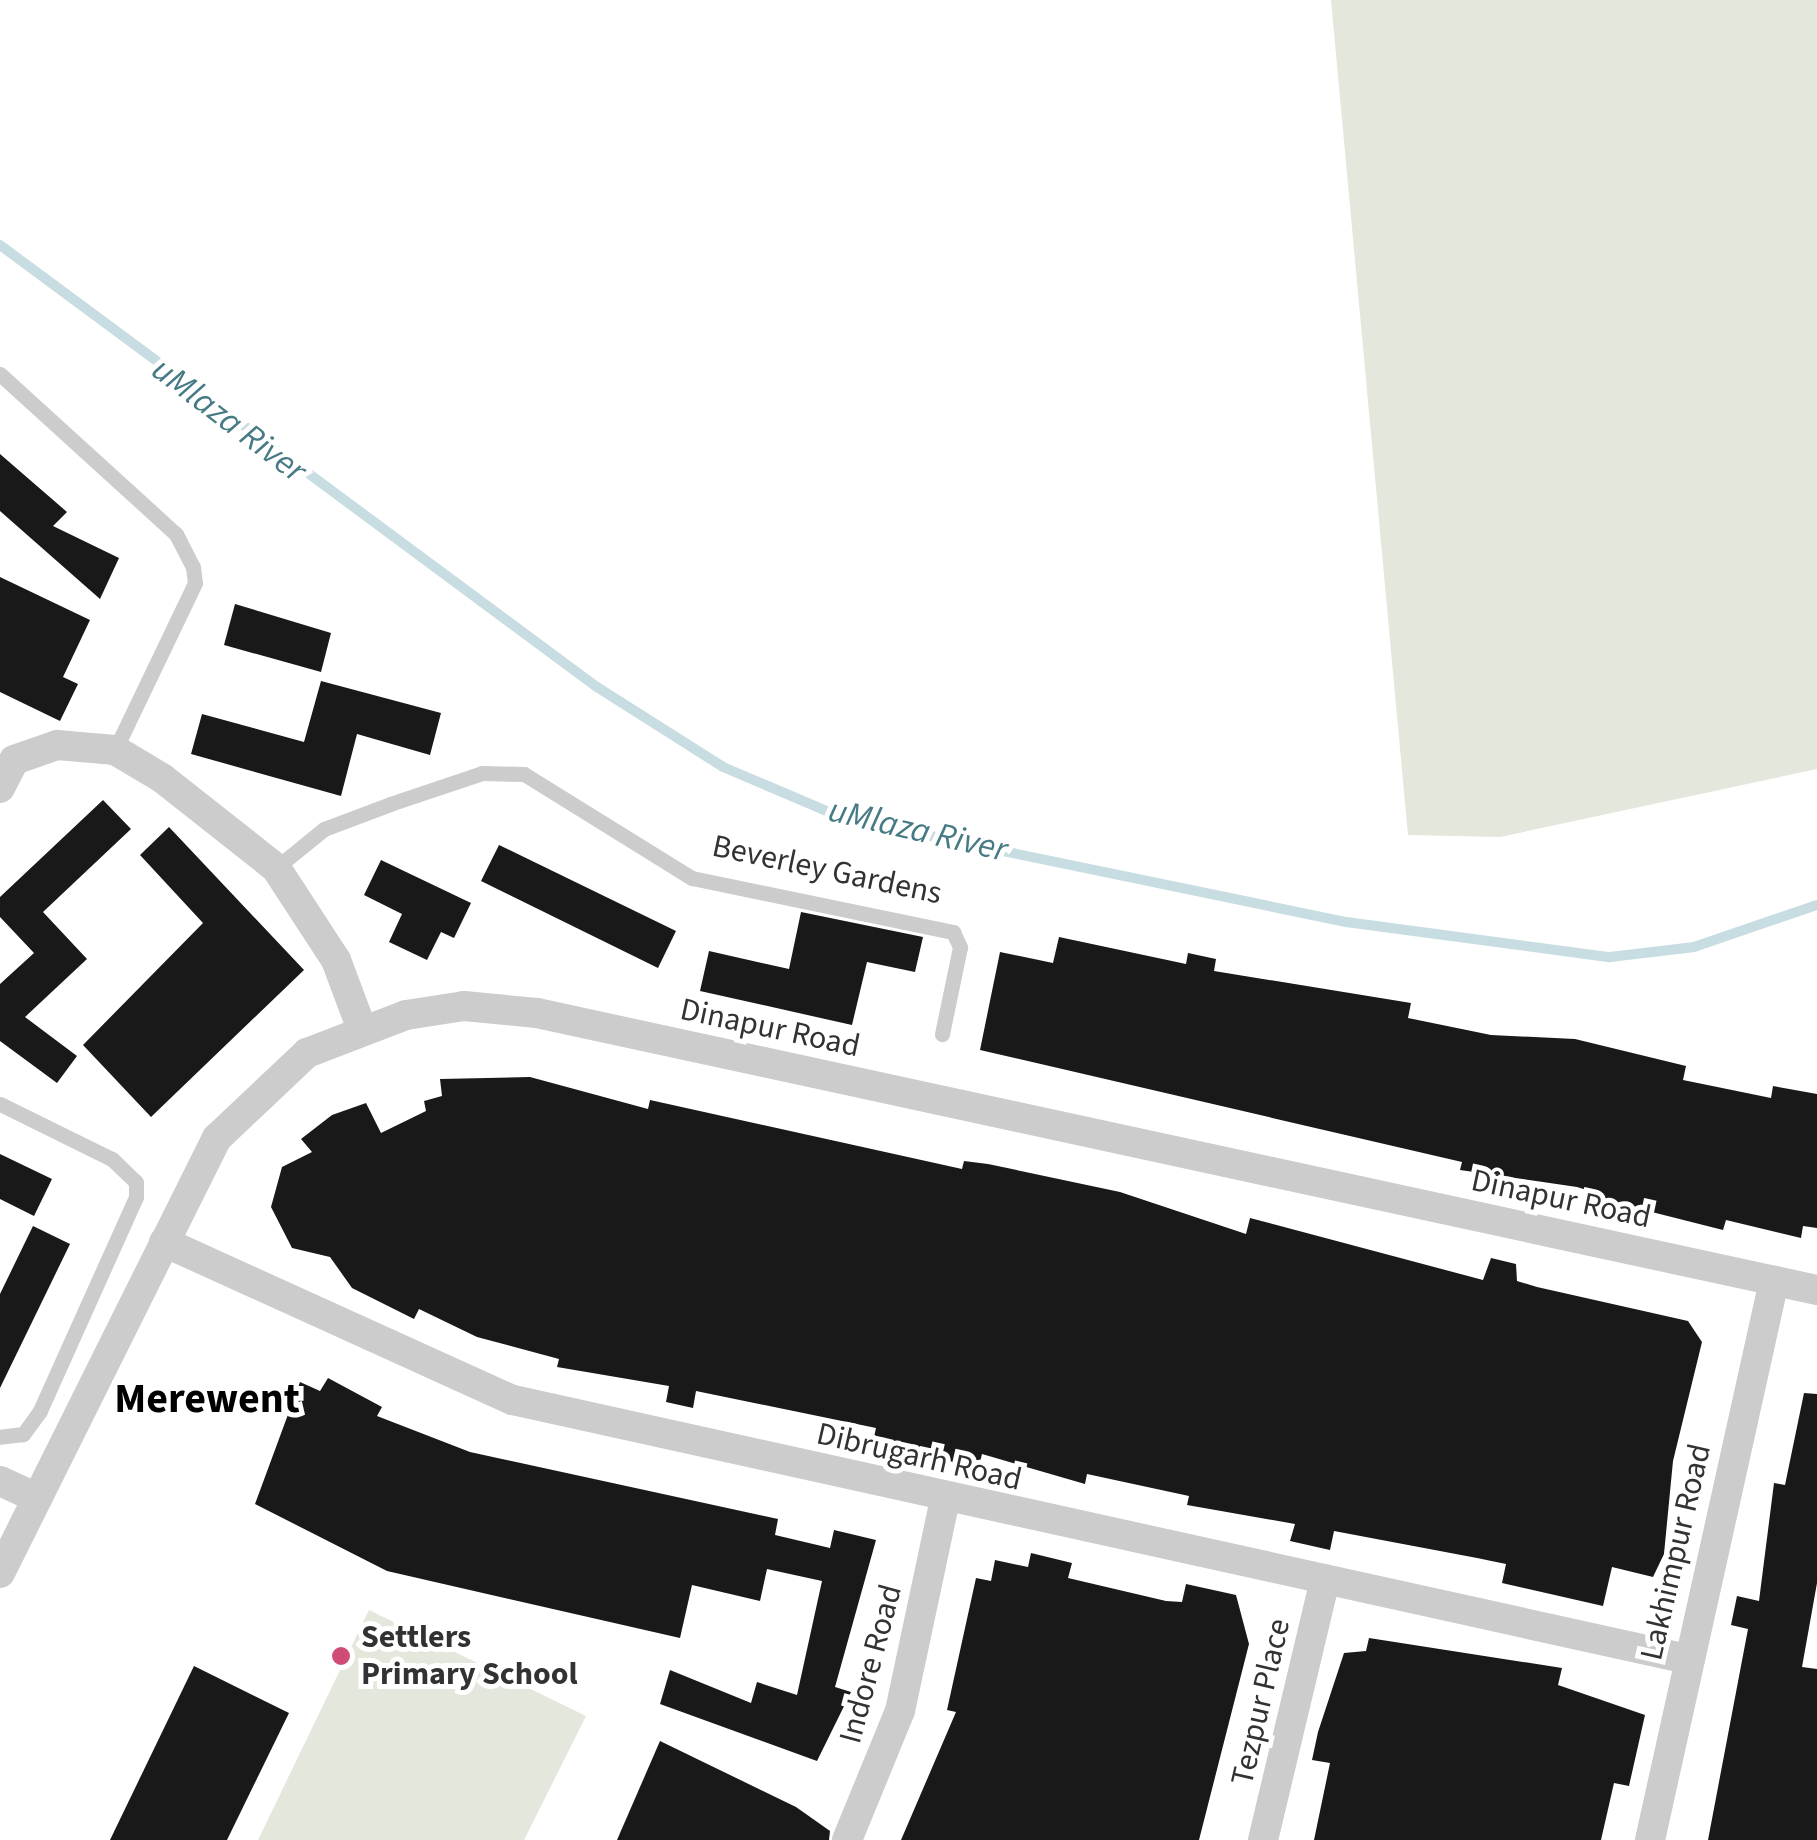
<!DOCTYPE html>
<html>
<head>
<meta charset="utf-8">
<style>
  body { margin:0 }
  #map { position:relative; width:1817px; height:1840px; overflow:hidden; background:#fff; font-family:"Source Sans 3",sans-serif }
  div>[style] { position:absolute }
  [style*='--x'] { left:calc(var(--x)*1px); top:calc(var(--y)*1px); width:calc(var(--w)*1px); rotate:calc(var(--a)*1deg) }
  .green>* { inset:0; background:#e4e7dc }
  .stream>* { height:10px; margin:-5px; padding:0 5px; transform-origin:5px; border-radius:5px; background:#c7dde1 }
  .building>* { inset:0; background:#191919 }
  .service>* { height:15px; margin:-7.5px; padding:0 7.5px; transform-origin:7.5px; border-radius:7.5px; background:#ccc }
  .minor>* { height:30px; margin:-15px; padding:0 15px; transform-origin:15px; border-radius:15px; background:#ccc }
  .dots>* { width:28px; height:28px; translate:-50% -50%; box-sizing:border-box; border:5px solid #fff; border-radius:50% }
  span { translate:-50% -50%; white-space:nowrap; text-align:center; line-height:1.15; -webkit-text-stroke:10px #fff; paint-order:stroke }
  .street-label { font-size:32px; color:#323232 }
  .poi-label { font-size:32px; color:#323232; font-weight:700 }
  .left { translate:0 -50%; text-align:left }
  .water-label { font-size:35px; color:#467a84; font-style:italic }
  .district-label { font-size:42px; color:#000; font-weight:700 }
</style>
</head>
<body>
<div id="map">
  <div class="green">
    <div style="clip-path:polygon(1331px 0,1817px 0,1817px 769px,1500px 837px,1408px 835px)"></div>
    <div style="clip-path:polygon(369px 1610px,586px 1716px,524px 1840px,258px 1840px)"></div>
  </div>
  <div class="stream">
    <div style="--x:0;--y:245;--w:743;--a:36.52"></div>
    <div style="--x:597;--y:687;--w:149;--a:32.4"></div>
    <div style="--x:723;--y:767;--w:130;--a:23"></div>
    <div style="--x:843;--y:818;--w:514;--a:11.68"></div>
    <div style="--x:1346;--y:922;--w:266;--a:7.6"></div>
    <div style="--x:1610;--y:957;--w:85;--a:-6.8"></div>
    <div style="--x:1694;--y:947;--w:130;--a:-18.9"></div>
  </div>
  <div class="building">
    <div style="clip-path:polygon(0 454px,67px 512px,53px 526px,119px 558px,100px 599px,0 511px)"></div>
    <div style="clip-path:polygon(0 577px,90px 620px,63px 677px,78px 684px,60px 721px,0 692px)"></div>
    <div style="clip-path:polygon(235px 604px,331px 633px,321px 672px,224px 645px)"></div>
    <div style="clip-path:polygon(321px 681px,441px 713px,430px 755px,357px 734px,341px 796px,191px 754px,202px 714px,304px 742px)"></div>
    <div style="clip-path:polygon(103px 800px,131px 829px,43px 912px,87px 959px,25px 1017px,77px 1056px,57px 1083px,0 1041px,0 984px,34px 953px,0 917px,0 897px)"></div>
    <div style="clip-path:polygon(169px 827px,304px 970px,151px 1117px,83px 1045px,203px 923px,140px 855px)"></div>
    <div style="clip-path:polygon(499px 845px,676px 931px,658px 968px,481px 881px)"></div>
    <div style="clip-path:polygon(381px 860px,471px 903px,454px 938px,441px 932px,427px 960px,389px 942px,402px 914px,364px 895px)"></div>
    <div style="clip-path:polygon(801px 912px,923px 937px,915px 972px,867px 962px,852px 1025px,700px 991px,709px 951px,789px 969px)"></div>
    <div style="clip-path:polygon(1059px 937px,1186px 964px,1188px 953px,1216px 959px,1214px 971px,1411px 1003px,1408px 1018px,1491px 1035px,1575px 1039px,1686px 1066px,1683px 1080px,1771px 1098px,1773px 1086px,1817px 1094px,1817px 1228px,1803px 1226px,1801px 1238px,1726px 1220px,1723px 1230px,1640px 1209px,1638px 1216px,1587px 1208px,1590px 1191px,1577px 1187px,1460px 1170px,1462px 1162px,980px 1050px,1000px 952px,1053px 963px)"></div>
    <div style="clip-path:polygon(530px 1077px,648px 1109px,650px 1100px,962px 1169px,964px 1161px,988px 1164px,1120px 1192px,1246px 1234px,1250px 1218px,1483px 1280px,1491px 1258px,1516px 1264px,1517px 1281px,1537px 1287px,1688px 1321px,1702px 1342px,1673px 1461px,1664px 1554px,1653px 1577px,1612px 1567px,1603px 1606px,1502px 1583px,1506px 1564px,1477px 1558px,1334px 1531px,1330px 1550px,1290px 1541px,1295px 1524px,1187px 1505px,1189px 1496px,1087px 1474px,1085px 1484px,982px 1454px,978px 1470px,874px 1437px,876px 1428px,696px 1391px,693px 1408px,666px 1402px,669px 1386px,557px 1367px,559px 1359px,477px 1337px,419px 1309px,414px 1319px,352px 1288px,330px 1257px,292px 1248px,271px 1207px,282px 1167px,312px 1152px,301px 1139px,332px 1115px,366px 1103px,381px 1133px,426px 1111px,424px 1101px,442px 1096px,440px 1079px)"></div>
    <div style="clip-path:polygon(0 1154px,52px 1179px,34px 1216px,0 1199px)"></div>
    <div style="clip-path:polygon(33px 1226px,70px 1244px,0 1388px,0 1294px)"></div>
    <div style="clip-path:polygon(328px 1378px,382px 1407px,377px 1416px,470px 1452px,778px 1519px,775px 1535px,830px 1548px,834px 1530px,876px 1540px,835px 1687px,851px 1692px,817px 1761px,660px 1704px,670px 1670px,751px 1703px,757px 1682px,797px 1695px,822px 1581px,767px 1569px,760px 1601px,692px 1585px,680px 1638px,387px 1571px,255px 1504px,300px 1382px,320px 1391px)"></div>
    <div style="clip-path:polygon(1804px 1393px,1817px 1394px,1817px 1583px,1802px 1667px,1817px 1669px,1817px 1840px,1708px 1840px,1748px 1629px,1731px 1625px,1737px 1596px,1759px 1601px,1774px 1483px,1785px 1485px)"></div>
    <div style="clip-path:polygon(1031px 1553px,1072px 1563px,1068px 1578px,1166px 1601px,1182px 1602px,1186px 1584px,1236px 1595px,1249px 1644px,1199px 1840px,901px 1840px,956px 1712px,947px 1710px,976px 1578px,991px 1581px,995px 1560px,1028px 1567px)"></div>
    <div style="clip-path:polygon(1369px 1638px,1562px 1668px,1558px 1685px,1645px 1715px,1629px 1786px,1614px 1783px,1601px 1840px,1314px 1840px,1330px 1763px,1312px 1760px,1318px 1732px,1344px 1653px,1366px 1651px)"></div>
    <div style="clip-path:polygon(194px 1666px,289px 1713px,227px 1840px,110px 1840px)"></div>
    <div style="clip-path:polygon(660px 1741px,796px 1807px,830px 1831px,829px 1840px,617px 1840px)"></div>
  </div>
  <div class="service">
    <div style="--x:0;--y:374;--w:238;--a:42.3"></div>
    <div style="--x:176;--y:534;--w:37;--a:63"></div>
    <div style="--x:193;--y:567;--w:16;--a:83"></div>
    <div style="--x:195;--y:583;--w:185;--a:115.6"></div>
    <div style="--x:276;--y:868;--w:62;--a:-39.1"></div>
    <div style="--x:324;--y:829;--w:71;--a:-20.7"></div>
    <div style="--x:390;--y:804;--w:97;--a:-18.6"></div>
    <div style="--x:482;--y:773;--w:42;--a:1.4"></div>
    <div style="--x:524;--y:774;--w:198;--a:31.8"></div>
    <div style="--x:692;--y:878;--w:267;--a:11.7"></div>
    <div style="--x:953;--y:932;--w:17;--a:65"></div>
    <div style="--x:960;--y:947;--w:89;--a:101.7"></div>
    <div style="--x:0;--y:1104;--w:125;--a:26.2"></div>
    <div style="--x:112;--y:1159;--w:33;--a:44"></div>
    <div style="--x:136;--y:1182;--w:15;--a:90"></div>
    <div style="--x:136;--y:1197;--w:235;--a:114.2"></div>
    <div style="--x:40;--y:1411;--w:29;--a:126"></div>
    <div style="--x:23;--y:1434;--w:23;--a:173"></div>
  </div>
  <div class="minor">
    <div style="--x:0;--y:788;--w:31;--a:-63"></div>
    <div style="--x:14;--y:760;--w:46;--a:-19.2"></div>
    <div style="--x:57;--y:745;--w:58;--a:4.9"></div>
    <div style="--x:115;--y:750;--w:55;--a:30.8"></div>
    <div style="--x:162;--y:778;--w:145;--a:38.3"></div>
    <div style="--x:276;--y:868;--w:110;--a:56.9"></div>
    <div style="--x:336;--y:960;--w:72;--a:69.5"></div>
    <div style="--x:164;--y:1242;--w:383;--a:24.4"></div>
    <div style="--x:513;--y:1400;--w:1202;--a:12.44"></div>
    <div style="--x:0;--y:1481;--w:41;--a:24.7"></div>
    <div style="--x:0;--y:1573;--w:486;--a:-63.5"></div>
    <div style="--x:217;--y:1138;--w:124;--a:-43.4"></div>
    <div style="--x:307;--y:1053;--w:106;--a:-21"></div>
    <div style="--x:406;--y:1015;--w:59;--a:-8.8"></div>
    <div style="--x:464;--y:1006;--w:73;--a:5.5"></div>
    <div style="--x:537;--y:1013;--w:1310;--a:12.21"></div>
    <div style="--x:847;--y:1840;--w:139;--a:-67.7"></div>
    <div style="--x:900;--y:1711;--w:216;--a:-78"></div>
    <div style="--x:1263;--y:1840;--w:268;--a:-76.6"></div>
    <div style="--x:1650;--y:1840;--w:573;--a:-77.49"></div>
  </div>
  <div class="dots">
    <div style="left:341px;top:1656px;background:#d04c74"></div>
  </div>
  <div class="street-label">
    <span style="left:827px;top:870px;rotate:12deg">Beverley Gardens</span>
    <span style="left:770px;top:1028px;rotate:12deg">Dinapur Road</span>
    <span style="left:1561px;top:1199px;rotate:12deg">Dinapur Road</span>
    <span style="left:919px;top:1457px;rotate:13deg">Dibrugarh Road</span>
    <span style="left:1676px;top:1552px;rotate:-77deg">Lakhimpur Road</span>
    <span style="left:871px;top:1664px;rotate:-75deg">Indore Road</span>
    <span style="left:1261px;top:1702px;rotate:-77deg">Tezpur Place</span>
  </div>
  <div class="poi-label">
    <span class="left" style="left:361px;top:1656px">Settlers<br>Primary School</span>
  </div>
  <div class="water-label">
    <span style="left:229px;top:420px;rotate:37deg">uMlaza River</span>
    <span style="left:918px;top:830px;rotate:13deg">uMlaza River</span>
  </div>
  <div class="district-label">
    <span style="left:207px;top:1399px">Merewent</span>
  </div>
</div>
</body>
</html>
